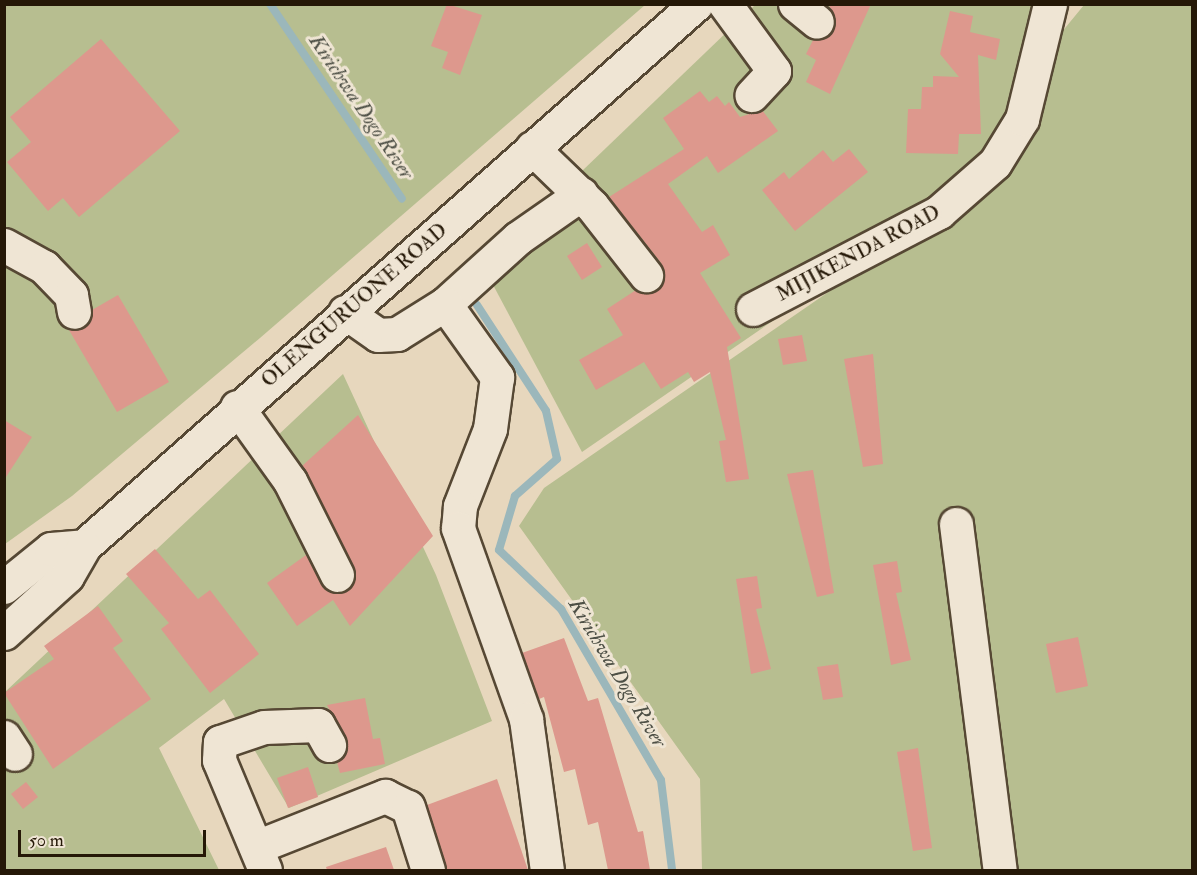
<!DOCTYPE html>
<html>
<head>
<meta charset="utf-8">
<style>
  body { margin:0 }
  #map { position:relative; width:1197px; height:875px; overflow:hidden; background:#e7d7bd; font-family:"IM FELL Double Pica",serif }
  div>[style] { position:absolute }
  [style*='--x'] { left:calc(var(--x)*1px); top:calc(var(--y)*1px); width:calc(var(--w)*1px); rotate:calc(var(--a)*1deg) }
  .green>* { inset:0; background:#b7be90 }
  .stream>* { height:8px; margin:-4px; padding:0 4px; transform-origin:4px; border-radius:4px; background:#9bb7bb }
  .building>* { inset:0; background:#dd988d }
  .roads { filter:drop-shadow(2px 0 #564834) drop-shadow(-2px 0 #564834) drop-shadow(0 2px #564834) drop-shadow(0 -2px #564834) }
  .minor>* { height:33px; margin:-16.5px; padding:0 16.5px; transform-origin:16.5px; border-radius:16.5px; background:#efe5d4 }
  span { translate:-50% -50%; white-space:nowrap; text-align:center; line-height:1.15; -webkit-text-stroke:6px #efe5d4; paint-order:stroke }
  .street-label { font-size:20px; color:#251807 }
  .water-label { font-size:21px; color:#4e5046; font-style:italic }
  .frame { position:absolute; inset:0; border:6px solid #251807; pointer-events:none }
  .scale { position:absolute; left:18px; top:830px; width:188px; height:27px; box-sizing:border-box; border:3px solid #251807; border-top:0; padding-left:8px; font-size:18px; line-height:21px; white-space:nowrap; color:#251807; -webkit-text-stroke:4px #efe5d4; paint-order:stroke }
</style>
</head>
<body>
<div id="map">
  <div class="green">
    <div style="clip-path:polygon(5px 5px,645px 5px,260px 338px,72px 496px,5px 544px)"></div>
    <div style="clip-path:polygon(755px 5px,1067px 5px,1010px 158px,582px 452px,483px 266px)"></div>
    <div style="clip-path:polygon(1084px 5px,1192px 5px,1192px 870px,702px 870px,700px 779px,519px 526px,544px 488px,1017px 162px,1061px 33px)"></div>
    <div style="clip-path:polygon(343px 374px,436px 575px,492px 721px,289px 808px,224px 699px,159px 748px,219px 870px,5px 870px,5px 692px)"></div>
  </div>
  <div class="stream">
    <div style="--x:270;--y:4;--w:235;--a:55.9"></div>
    <div style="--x:477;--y:305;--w:126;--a:56.9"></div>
    <div style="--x:546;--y:411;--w:49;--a:77.1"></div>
    <div style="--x:557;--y:459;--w:56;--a:138.6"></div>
    <div style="--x:515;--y:496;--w:56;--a:106.5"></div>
    <div style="--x:499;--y:550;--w:86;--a:43.6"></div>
    <div style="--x:561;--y:609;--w:198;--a:59.7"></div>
    <div style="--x:661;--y:780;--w:91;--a:83"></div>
  </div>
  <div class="building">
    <div style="clip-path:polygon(447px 4px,482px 15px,460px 75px,442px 68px,448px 52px,431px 46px)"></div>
    <div style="clip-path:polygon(829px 4px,871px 4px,830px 94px,806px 82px,816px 60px,806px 54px,813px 40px,824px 39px,835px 26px)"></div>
    <div style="clip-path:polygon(950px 11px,973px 16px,970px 32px,1000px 39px,996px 60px,978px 55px,981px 134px,959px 134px,958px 154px,906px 153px,908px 109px,921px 109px,922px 87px,933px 87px,933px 76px,959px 77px,940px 54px)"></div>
    <div style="clip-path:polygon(101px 39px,180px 131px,79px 217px,63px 198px,48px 211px,7px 162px,31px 142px,10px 117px)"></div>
    <div style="clip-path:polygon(700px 91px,709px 102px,717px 96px,725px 106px,729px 102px,740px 117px,762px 110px,778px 131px,718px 173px,707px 156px,668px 184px,702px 232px,713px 225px,730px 255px,700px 273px,741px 338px,727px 347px,749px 479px,726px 482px,719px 441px,726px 440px,710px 372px,694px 382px,688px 372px,661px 389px,644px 362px,596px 390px,579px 360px,623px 335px,607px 309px,636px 290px,649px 293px,663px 283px,661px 263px,609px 197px,684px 149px,663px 118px)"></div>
    <div style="clip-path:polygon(849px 149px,868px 172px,795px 231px,762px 190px,784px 172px,789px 179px,823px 150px,833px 162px)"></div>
    <div style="clip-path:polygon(587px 243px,602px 267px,582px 280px,567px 256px)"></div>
    <div style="clip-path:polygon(118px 295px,169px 382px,117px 412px,69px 330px,86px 327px,92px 310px)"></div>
    <div style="clip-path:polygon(802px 335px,807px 361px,783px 365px,778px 339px)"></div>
    <div style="clip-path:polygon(873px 354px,883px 464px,863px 467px,844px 359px)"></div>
    <div style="clip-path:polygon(358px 415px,433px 536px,350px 626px,333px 600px,297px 626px,267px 583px,306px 555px,327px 591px,345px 592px,356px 577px,302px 466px)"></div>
    <div style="clip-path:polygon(4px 420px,32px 437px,4px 480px)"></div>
    <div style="clip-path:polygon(813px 470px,834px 593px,817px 597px,787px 474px)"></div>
    <div style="clip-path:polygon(155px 549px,198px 599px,210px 590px,259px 654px,210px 693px,161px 629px,169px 623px,126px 574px)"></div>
    <div style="clip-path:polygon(897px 561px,902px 592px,896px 593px,911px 660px,891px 665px,873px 565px)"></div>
    <div style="clip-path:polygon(757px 576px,762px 608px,756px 609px,771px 669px,751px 674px,736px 579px)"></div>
    <div style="clip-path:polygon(98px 606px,123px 641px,113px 648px,151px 699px,53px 769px,4px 693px,54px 659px,44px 646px)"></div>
    <div style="clip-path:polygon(1078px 637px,1088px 686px,1056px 693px,1046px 644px)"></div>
    <div style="clip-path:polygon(564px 638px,588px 701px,598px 698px,638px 832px,643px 831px,650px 870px,608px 870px,598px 822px,588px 825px,575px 769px,564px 772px,544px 697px,539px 699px,522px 653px)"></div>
    <div style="clip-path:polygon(838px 664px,843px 697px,823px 700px,817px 667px)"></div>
    <div style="clip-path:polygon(365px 698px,373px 739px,380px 738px,385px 764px,340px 773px,337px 762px,348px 745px,327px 705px)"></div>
    <div style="clip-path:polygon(918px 748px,932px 848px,913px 851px,897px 752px)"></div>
    <div style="clip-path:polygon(308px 767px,318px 797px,288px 808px,277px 778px)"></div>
    <div style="clip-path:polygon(497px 779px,528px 870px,446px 870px,427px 805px)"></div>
    <div style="clip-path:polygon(26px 782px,38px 797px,23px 809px,11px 794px)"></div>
    <div style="clip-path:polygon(386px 847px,394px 870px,327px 870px,326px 867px)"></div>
  </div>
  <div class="roads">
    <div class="minor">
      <div style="--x:725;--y:4;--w:83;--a:53.8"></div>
      <div style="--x:774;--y:71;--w:33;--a:133"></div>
      <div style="--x:795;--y:4;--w:28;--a:39"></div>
      <div style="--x:532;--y:148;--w:83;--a:44"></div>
      <div style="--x:592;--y:206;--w:88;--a:52"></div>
      <div style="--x:4;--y:245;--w:46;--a:28.8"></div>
      <div style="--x:44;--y:267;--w:39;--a:46"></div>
      <div style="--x:71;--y:295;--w:17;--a:80"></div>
      <div style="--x:445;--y:304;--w:98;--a:-42.1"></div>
      <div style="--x:518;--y:238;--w:77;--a:-34.9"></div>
      <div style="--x:753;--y:309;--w:210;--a:-27.5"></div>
      <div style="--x:939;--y:212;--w:74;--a:-41.2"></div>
      <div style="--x:995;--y:163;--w:52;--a:-58.5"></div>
      <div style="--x:1022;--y:119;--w:118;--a:-76.3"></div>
      <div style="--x:345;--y:312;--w:40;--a:34.9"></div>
      <div style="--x:378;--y:335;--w:19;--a:-3"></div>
      <div style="--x:397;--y:334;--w:57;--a:-32"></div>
      <div style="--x:445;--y:304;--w:90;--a:54.5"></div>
      <div style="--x:497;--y:377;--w:52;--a:97.7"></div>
      <div style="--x:490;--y:429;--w:83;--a:111.3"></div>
      <div style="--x:460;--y:506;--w:22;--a:95"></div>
      <div style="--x:458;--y:528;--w:203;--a:70.4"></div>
      <div style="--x:526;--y:719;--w:152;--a:82.1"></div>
      <div style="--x:237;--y:407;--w:91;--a:54.4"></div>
      <div style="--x:290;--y:481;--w:105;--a:63.4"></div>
      <div style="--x:956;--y:524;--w:349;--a:82.8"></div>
      <div style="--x:4;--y:587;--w:60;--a:-39"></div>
      <div style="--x:51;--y:549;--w:33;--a:-5"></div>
      <div style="--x:84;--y:546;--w:818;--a:-41.53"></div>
      <div style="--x:4;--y:633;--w:85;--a:-42.1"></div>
      <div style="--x:67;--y:576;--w:34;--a:-60"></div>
      <div style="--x:4;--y:737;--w:20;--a:57"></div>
      <div style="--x:256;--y:847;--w:139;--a:-21.6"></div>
      <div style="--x:385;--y:796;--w:25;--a:26"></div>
      <div style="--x:408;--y:807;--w:66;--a:72.4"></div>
      <div style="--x:265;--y:870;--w:119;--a:-112.7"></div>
      <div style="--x:219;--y:760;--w:18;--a:-87"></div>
      <div style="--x:220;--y:742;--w:46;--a:-18.8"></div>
      <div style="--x:264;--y:727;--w:54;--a:-2.1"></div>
      <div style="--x:318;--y:725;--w:23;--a:61"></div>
    </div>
  </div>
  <div class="street-label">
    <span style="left:858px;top:253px;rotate:-28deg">MIJIKENDA ROAD</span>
    <span style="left:354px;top:305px;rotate:-41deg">OLENGURUONE ROAD</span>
  </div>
  <div class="water-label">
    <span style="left:361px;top:107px;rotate:56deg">Kirichwa Dogo River</span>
    <span style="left:617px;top:673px;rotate:59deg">Kirichwa Dogo River</span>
  </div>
  <div class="frame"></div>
  <div class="scale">50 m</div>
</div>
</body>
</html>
